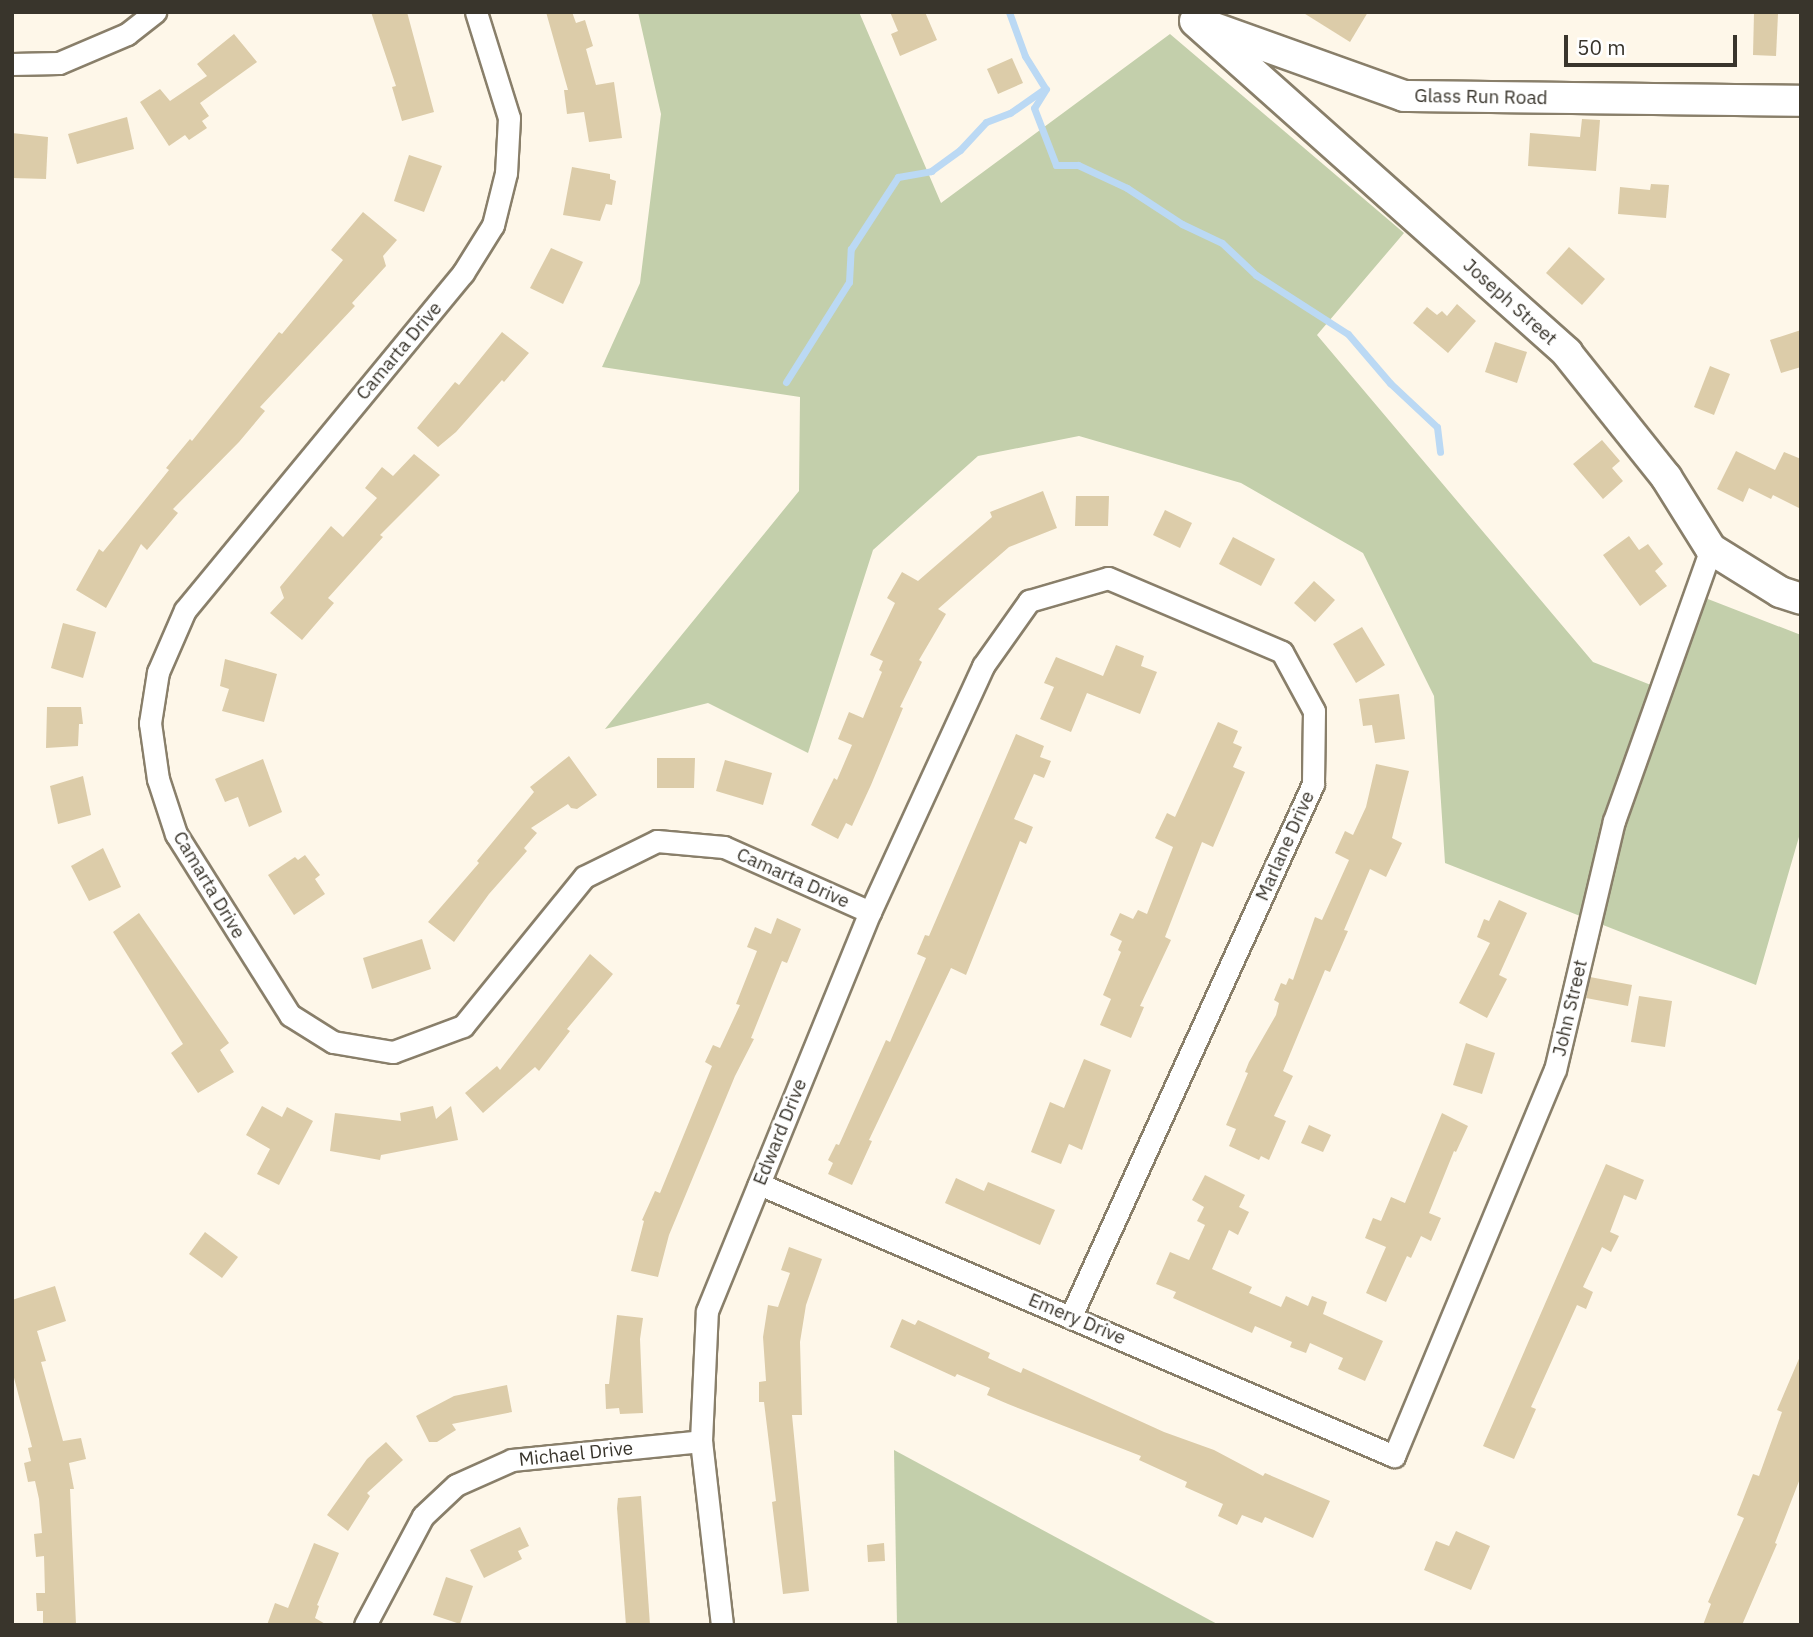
<!DOCTYPE html>
<html>
<head>
<meta charset="utf-8">
<style>
  body { margin:0 }
  #map { position:relative; width:1813px; height:1637px; overflow:hidden; background:#fef7e9; font-family:"IBM Plex Sans",sans-serif }
  div>[style] { position:absolute }
  [style*='--x'] { left:calc(var(--x)*1px); top:calc(var(--y)*1px); width:calc(var(--w)*1px); rotate:calc(var(--a)*1deg) }
  .forest>* { inset:0; background:#c3cfab }
  .stream>* { height:7px; margin:-3.5px; padding:0 3.5px; transform-origin:3.5px; border-radius:3.5px; background:#bbd9f4 }
  .building>* { inset:0; background:#dccca9 }
  .roads { filter:drop-shadow(2px 0 #897f6a) drop-shadow(-2px 0 #897f6a) drop-shadow(0 2px #897f6a) drop-shadow(0 -2px #897f6a) }
  .street>* { height:21px; margin:-10.5px; padding:0 10.5px; transform-origin:10.5px; border-radius:10.5px; background:#fff }
  .secondary>* { height:30px; margin:-15px; padding:0 15px; transform-origin:15px; border-radius:15px; background:#fff }
  span { translate:-50% -50%; white-space:nowrap; text-align:center; line-height:1.15; -webkit-text-stroke:5px #fff; paint-order:stroke }
  .street-label { font-size:19px; color:#39352c }
  .frame { position:absolute; inset:0; border:14px solid #39352c; pointer-events:none }
  .scale { position:absolute; left:1564px; top:35px; width:173px; height:32px; box-sizing:border-box; border:4px solid #39352c; border-top:0; padding-left:9px; font-size:21px; line-height:24px; white-space:nowrap; color:#39352c; -webkit-text-stroke:5px #fff; paint-order:stroke }
</style>
</head>
<body>
<div id="map">
  <div class="forest">
    <div style="clip-path:polygon(638px 12px,859px 12px,941px 203px,1170px 34px,1404px 233px,1317px 335px,1593px 662px,1661px 689px,1695px 594px,1801px 635px,1801px 830px,1756px 985px,1445px 863px,1434px 696px,1363px 553px,1241px 483px,1079px 436px,978px 456px,873px 550px,808px 753px,708px 703px,605px 729px,799px 491px,800px 397px,602px 367px,640px 283px,661px 114px)"></div>
    <div style="clip-path:polygon(894px 1450px,1219px 1625px,897px 1625px)"></div>
  </div>
  <div class="stream">
    <div style="--x:1009;--y:12;--w:47;--a:70"></div>
    <div style="--x:1025;--y:56;--w:39;--a:58"></div>
    <div style="--x:1046;--y:89;--w:22;--a:122"></div>
    <div style="--x:1034;--y:108;--w:61;--a:68.9"></div>
    <div style="--x:1056;--y:165;--w:22;--a:0"></div>
    <div style="--x:1078;--y:165;--w:54;--a:25.1"></div>
    <div style="--x:1127;--y:188;--w:66;--a:33.2"></div>
    <div style="--x:1182;--y:224;--w:44;--a:25.4"></div>
    <div style="--x:1222;--y:243;--w:47;--a:43.3"></div>
    <div style="--x:1256;--y:275;--w:109;--a:32.7"></div>
    <div style="--x:1348;--y:334;--w:65;--a:49.4"></div>
    <div style="--x:1390;--y:383;--w:64;--a:43.1"></div>
    <div style="--x:1437;--y:427;--w:25;--a:83"></div>
    <div style="--x:786;--y:382;--w:118;--a:-57.8"></div>
    <div style="--x:849;--y:282;--w:33;--a:-87"></div>
    <div style="--x:851;--y:249;--w:86;--a:-56.9"></div>
    <div style="--x:898;--y:177;--w:34;--a:-10"></div>
    <div style="--x:931;--y:171;--w:36;--a:-36"></div>
    <div style="--x:960;--y:150;--w:38;--a:-47"></div>
    <div style="--x:986;--y:122;--w:26;--a:-21"></div>
    <div style="--x:1010;--y:113;--w:39;--a:-35"></div>
  </div>
  <div class="building">
    <div style="clip-path:polygon(371px 12px,407px 12px,434px 112px,402px 121px,392px 87px,396px 86px)"></div>
    <div style="clip-path:polygon(546px 12px,572px 12px,576px 23px,585px 20px,593px 46px,586px 49px,596px 85px,614px 82px,622px 138px,589px 142px,584px 112px,567px 114px,564px 90px,568px 90px)"></div>
    <div style="clip-path:polygon(890px 12px,925px 12px,937px 40px,900px 56px,891px 34px,898px 31px)"></div>
    <div style="clip-path:polygon(1302px 12px,1368px 12px,1350px 42px)"></div>
    <div style="clip-path:polygon(1754px 13px,1778px 14px,1776px 56px,1753px 55px)"></div>
    <div style="clip-path:polygon(234px 34px,257px 62px,200px 103px,209px 116px,202px 121px,207px 128px,189px 140px,185px 135px,169px 146px,140px 102px,160px 89px,170px 101px,207px 76px,197px 64px)"></div>
    <div style="clip-path:polygon(1012px 58px,1023px 83px,998px 94px,987px 69px)"></div>
    <div style="clip-path:polygon(127px 117px,134px 149px,77px 164px,68px 134px)"></div>
    <div style="clip-path:polygon(1582px 119px,1600px 120px,1596px 171px,1528px 166px,1530px 133px,1580px 137px)"></div>
    <div style="clip-path:polygon(12px 133px,48px 137px,46px 179px,12px 178px)"></div>
    <div style="clip-path:polygon(409px 155px,442px 166px,424px 212px,394px 201px)"></div>
    <div style="clip-path:polygon(572px 167px,610px 174px,610px 179px,616px 181px,612px 205px,606px 204px,600px 221px,563px 215px)"></div>
    <div style="clip-path:polygon(1651px 184px,1669px 185px,1666px 218px,1618px 214px,1620px 187px,1650px 190px)"></div>
    <div style="clip-path:polygon(363px 212px,397px 240px,383px 256px,386px 266px,352px 303px,355px 306px,260px 407px,265px 411px,239px 442px,173px 509px,178px 513px,147px 550px,141px 544px,106px 608px,76px 590px,99px 549px,103px 552px,169px 470px,166px 468px,190px 439px,192px 441px,279px 332px,282px 334px,343px 260px,331px 250px)"></div>
    <div style="clip-path:polygon(1569px 247px,1605px 279px,1582px 305px,1546px 273px)"></div>
    <div style="clip-path:polygon(551px 248px,583px 262px,563px 304px,530px 288px)"></div>
    <div style="clip-path:polygon(1457px 304px,1476px 321px,1448px 353px,1413px 323px,1427px 307px,1437px 315px,1442px 311px,1447px 316px)"></div>
    <div style="clip-path:polygon(1801px 330px,1801px 367px,1781px 373px,1770px 340px)"></div>
    <div style="clip-path:polygon(502px 332px,529px 353px,504px 382px,502px 380px,456px 432px,438px 447px,417px 428px,455px 382px,459px 385px)"></div>
    <div style="clip-path:polygon(1495px 342px,1527px 352px,1517px 383px,1485px 372px)"></div>
    <div style="clip-path:polygon(1710px 366px,1730px 374px,1714px 415px,1694px 407px)"></div>
    <div style="clip-path:polygon(1602px 440px,1620px 461px,1612px 468px,1623px 481px,1603px 499px,1573px 464px)"></div>
    <div style="clip-path:polygon(1736px 451px,1775px 470px,1784px 452px,1801px 459px,1801px 509px,1773px 495px,1771px 499px,1749px 488px,1743px 502px,1717px 489px)"></div>
    <div style="clip-path:polygon(414px 454px,440px 475px,380px 535px,383px 537px,328px 598px,334px 603px,302px 640px,270px 613px,284px 598px,280px 587px,331px 526px,343px 537px,377px 498px,365px 488px,382px 467px,393px 476px)"></div>
    <div style="clip-path:polygon(1043px 491px,1057px 528px,1009px 547px,938px 609px,946px 614px,919px 660px,922px 662px,900px 707px,903px 708px,871px 785px,852px 826px,846px 823px,838px 839px,811px 825px,834px 778px,837px 780px,852px 745px,838px 739px,849px 712px,863px 718px,882px 672px,879px 670px,883px 661px,870px 655px,895px 603px,887px 598px,902px 572px,918px 581px,992px 517px,990px 512px)"></div>
    <div style="clip-path:polygon(1076px 496px,1109px 496px,1108px 526px,1075px 526px)"></div>
    <div style="clip-path:polygon(1165px 510px,1192px 523px,1180px 548px,1153px 535px)"></div>
    <div style="clip-path:polygon(1629px 536px,1639px 550px,1648px 544px,1663px 564px,1655px 571px,1667px 586px,1640px 606px,1603px 555px)"></div>
    <div style="clip-path:polygon(1233px 537px,1275px 559px,1261px 586px,1219px 564px)"></div>
    <div style="clip-path:polygon(1314px 581px,1335px 600px,1315px 622px,1294px 603px)"></div>
    <div style="clip-path:polygon(63px 623px,96px 632px,83px 678px,51px 668px)"></div>
    <div style="clip-path:polygon(1362px 627px,1385px 665px,1356px 683px,1333px 644px)"></div>
    <div style="clip-path:polygon(1116px 645px,1144px 656px,1141px 666px,1157px 672px,1140px 714px,1087px 693px,1071px 732px,1040px 719px,1054px 687px,1044px 683px,1056px 657px,1103px 676px)"></div>
    <div style="clip-path:polygon(225px 659px,277px 674px,264px 722px,222px 711px,229px 689px,220px 686px)"></div>
    <div style="clip-path:polygon(1399px 694px,1405px 739px,1375px 743px,1372px 725px,1363px 726px,1359px 699px)"></div>
    <div style="clip-path:polygon(47px 707px,81px 707px,83px 724px,79px 724px,78px 746px,46px 748px)"></div>
    <div style="clip-path:polygon(1218px 722px,1238px 731px,1233px 743px,1242px 747px,1233px 767px,1245px 772px,1213px 847px,1202px 842px,1165px 937px,1171px 940px,1140px 1006px,1144px 1007px,1131px 1038px,1100px 1025px,1111px 999px,1103px 995px,1121px 952px,1118px 950px,1122px 941px,1110px 935px,1120px 913px,1133px 919px,1138px 910px,1147px 914px,1173px 847px,1155px 838px,1167px 813px,1175px 817px)"></div>
    <div style="clip-path:polygon(1016px 734px,1044px 746px,1040px 757px,1051px 761px,1044px 778px,1034px 774px,1014px 819px,1033px 827px,1026px 844px,1020px 841px,966px 975px,951px 968px,869px 1140px,872px 1141px,852px 1185px,828px 1174px,833px 1163px,828px 1160px,836px 1144px,839px 1145px,886px 1040px,890px 1042px,926px 958px,917px 954px,925px 935px,929px 936px)"></div>
    <div style="clip-path:polygon(569px 756px,597px 795px,577px 809px,571px 808px,568px 804px,531px 828px,537px 833px,524px 848px,527px 851px,489px 894px,454px 942px,428px 922px,479px 863px,477px 861px,534px 792px,530px 787px)"></div>
    <div style="clip-path:polygon(657px 758px,695px 758px,694px 788px,657px 788px)"></div>
    <div style="clip-path:polygon(263px 759px,282px 812px,249px 827px,238px 797px,225px 802px,215px 779px)"></div>
    <div style="clip-path:polygon(725px 760px,772px 773px,763px 805px,716px 791px)"></div>
    <div style="clip-path:polygon(1376px 764px,1409px 771px,1392px 838px,1402px 843px,1386px 877px,1370px 869px,1344px 930px,1348px 931px,1330px 972px,1325px 970px,1283px 1071px,1293px 1076px,1274px 1116px,1286px 1121px,1269px 1160px,1261px 1156px,1259px 1160px,1229px 1146px,1236px 1129px,1226px 1125px,1248px 1073px,1245px 1072px,1249px 1062px,1276px 1015px,1279px 1003px,1274px 1000px,1281px 983px,1286px 985px,1289px 978px,1293px 980px,1315px 917px,1322px 920px,1349px 860px,1335px 853px,1345px 831px,1353px 835px,1366px 807px)"></div>
    <div style="clip-path:polygon(83px 776px,91px 815px,58px 824px,50px 786px)"></div>
    <div style="clip-path:polygon(103px 848px,121px 887px,89px 901px,71px 866px)"></div>
    <div style="clip-path:polygon(305px 855px,320px 875px,315px 879px,325px 894px,294px 915px,268px 875px,295px 857px,298px 860px)"></div>
    <div style="clip-path:polygon(1499px 900px,1527px 913px,1499px 975px,1507px 979px,1487px 1018px,1459px 1003px,1490px 943px,1477px 937px,1484px 919px,1489px 921px)"></div>
    <div style="clip-path:polygon(139px 913px,229px 1043px,220px 1050px,234px 1072px,198px 1093px,171px 1053px,183px 1044px,113px 932px)"></div>
    <div style="clip-path:polygon(777px 918px,801px 929px,787px 963px,782px 961px,751px 1038px,754px 1039px,735px 1076px,669px 1235px,658px 1277px,631px 1271px,644px 1221px,642px 1220px,655px 1191px,660px 1193px,712px 1066px,705px 1062px,713px 1045px,720px 1048px,740px 1005px,736px 1004px,757px 951px,747px 947px,755px 927px,771px 934px)"></div>
    <div style="clip-path:polygon(422px 939px,431px 969px,372px 989px,363px 958px)"></div>
    <div style="clip-path:polygon(590px 954px,613px 974px,567px 1029px,570px 1031px,539px 1071px,535px 1067px,483px 1113px,465px 1093px,497px 1066px,500px 1070px)"></div>
    <div style="clip-path:polygon(1590px 977px,1632px 985px,1628px 1006px,1586px 998px)"></div>
    <div style="clip-path:polygon(1639px 996px,1672px 1001px,1665px 1047px,1631px 1042px)"></div>
    <div style="clip-path:polygon(1466px 1043px,1495px 1053px,1482px 1094px,1453px 1085px)"></div>
    <div style="clip-path:polygon(1084px 1059px,1111px 1070px,1082px 1150px,1069px 1144px,1061px 1164px,1031px 1152px,1050px 1102px,1064px 1108px)"></div>
    <div style="clip-path:polygon(262px 1106px,282px 1117px,287px 1107px,313px 1121px,279px 1185px,257px 1174px,270px 1149px,246px 1135px)"></div>
    <div style="clip-path:polygon(433px 1106px,436px 1119px,451px 1106px,458px 1140px,381px 1155px,380px 1160px,330px 1151px,335px 1113px,401px 1121px,400px 1113px)"></div>
    <div style="clip-path:polygon(1442px 1113px,1468px 1126px,1456px 1152px,1454px 1151px,1429px 1213px,1441px 1218px,1431px 1241px,1421px 1236px,1411px 1258px,1407px 1256px,1386px 1302px,1366px 1293px,1386px 1247px,1365px 1238px,1373px 1218px,1381px 1221px,1391px 1197px,1405px 1203px)"></div>
    <div style="clip-path:polygon(1309px 1125px,1331px 1135px,1323px 1152px,1301px 1143px)"></div>
    <div style="clip-path:polygon(1606px 1164px,1644px 1180px,1636px 1200px,1624px 1195px,1610px 1232px,1619px 1236px,1611px 1252px,1602px 1247px,1583px 1287px,1593px 1292px,1586px 1309px,1577px 1305px,1531px 1407px,1536px 1409px,1514px 1459px,1483px 1446px)"></div>
    <div style="clip-path:polygon(1205px 1175px,1245px 1195px,1239px 1207px,1249px 1212px,1238px 1235px,1229px 1230px,1212px 1269px,1252px 1287px,1249px 1293px,1281px 1307px,1286px 1296px,1308px 1306px,1312px 1296px,1327px 1302px,1323px 1314px,1383px 1341px,1365px 1381px,1338px 1369px,1343px 1358px,1310px 1343px,1306px 1353px,1290px 1347px,1292px 1342px,1255px 1326px,1252px 1333px,1173px 1298px,1176px 1292px,1156px 1284px,1170px 1252px,1189px 1260px,1205px 1225px,1197px 1221px,1204px 1207px,1192px 1200px)"></div>
    <div style="clip-path:polygon(956px 1178px,984px 1191px,988px 1182px,1055px 1210px,1040px 1245px,945px 1203px)"></div>
    <div style="clip-path:polygon(205px 1232px,238px 1257px,222px 1278px,189px 1254px)"></div>
    <div style="clip-path:polygon(789px 1247px,822px 1259px,806px 1305px,800px 1342px,802px 1415px,792px 1415px,809px 1591px,783px 1594px,772px 1502px,776px 1501px,764px 1402px,759px 1402px,759px 1382px,766px 1381px,763px 1337px,768px 1305px,778px 1307px,790px 1273px,781px 1270px)"></div>
    <div style="clip-path:polygon(55px 1286px,66px 1321px,37px 1331px,46px 1361px,41px 1362px,63px 1441px,81px 1438px,86px 1459px,69px 1463px,74px 1489px,70px 1489px,76px 1624px,43px 1624px,43px 1611px,37px 1611px,36px 1593px,45px 1593px,44px 1556px,36px 1557px,34px 1534px,42px 1533px,39px 1499px,35px 1481px,28px 1482px,24px 1463px,31px 1461px,28px 1448px,32px 1447px,12px 1370px,12px 1300px)"></div>
    <div style="clip-path:polygon(617px 1315px,643px 1318px,640px 1339px,643px 1413px,620px 1414px,619px 1408px,606px 1409px,605px 1384px,609px 1384px)"></div>
    <div style="clip-path:polygon(902px 1319px,915px 1325px,918px 1320px,990px 1353px,988px 1358px,1021px 1373px,1023px 1368px,1164px 1432px,1214px 1450px,1263px 1476px,1265px 1473px,1330px 1501px,1313px 1538px,1265px 1517px,1262px 1523px,1242px 1515px,1237px 1525px,1218px 1516px,1223px 1504px,1185px 1487px,1187px 1482px,1139px 1460px,1141px 1456px,1008px 1404px,987px 1395px,990px 1388px,957px 1374px,955px 1377px,890px 1347px)"></div>
    <div style="clip-path:polygon(1801px 1354px,1801px 1476px,1775px 1543px,1777px 1544px,1742px 1625px,1703px 1625px,1711px 1604px,1708px 1602px,1744px 1518px,1737px 1515px,1753px 1474px,1759px 1476px,1782px 1412px,1777px 1410px)"></div>
    <div style="clip-path:polygon(507px 1385px,512px 1412px,452px 1424px,456px 1430px,437px 1442px,429px 1442px,416px 1416px,454px 1396px)"></div>
    <div style="clip-path:polygon(386px 1442px,403px 1460px,367px 1493px,370px 1496px,348px 1531px,327px 1515px,367px 1459px)"></div>
    <div style="clip-path:polygon(641px 1496px,650px 1625px,626px 1625px,617px 1508px,618px 1498px)"></div>
    <div style="clip-path:polygon(520px 1527px,529px 1546px,518px 1551px,522px 1559px,484px 1578px,470px 1550px)"></div>
    <div style="clip-path:polygon(1456px 1531px,1490px 1546px,1471px 1590px,1424px 1570px,1436px 1541px,1449px 1546px)"></div>
    <div style="clip-path:polygon(314px 1543px,339px 1553px,317px 1605px,319px 1606px,315px 1618px,327px 1625px,267px 1625px,275px 1603px,288px 1608px)"></div>
    <div style="clip-path:polygon(884px 1543px,885px 1561px,868px 1562px,867px 1545px)"></div>
    <div style="clip-path:polygon(446px 1577px,473px 1586px,460px 1624px,433px 1615px)"></div>
  </div>
  <div class="roads">
    <div class="street">
      <div style="--x:476;--y:12;--w:111;--a:72.7"></div>
      <div style="--x:509;--y:118;--w:55;--a:93.1"></div>
      <div style="--x:506;--y:173;--w:54;--a:104"></div>
      <div style="--x:493;--y:225;--w:57;--a:122"></div>
      <div style="--x:463;--y:273;--w:437;--a:129.5"></div>
      <div style="--x:185;--y:610;--w:68;--a:113.5"></div>
      <div style="--x:158;--y:672;--w:52;--a:98.9"></div>
      <div style="--x:150;--y:723;--w:57;--a:81.9"></div>
      <div style="--x:158;--y:779;--w:58;--a:71.9"></div>
      <div style="--x:176;--y:834;--w:214;--a:57.8"></div>
      <div style="--x:290;--y:1015;--w:51;--a:32.1"></div>
      <div style="--x:333;--y:1042;--w:61;--a:9.5"></div>
      <div style="--x:393;--y:1052;--w:75;--a:-20.4"></div>
      <div style="--x:463;--y:1026;--w:192;--a:-50.9"></div>
      <div style="--x:584;--y:877;--w:81;--a:-26.3"></div>
      <div style="--x:657;--y:841;--w:67;--a:5.1"></div>
      <div style="--x:724;--y:847;--w:160;--a:24"></div>
      <div style="--x:12;--y:64;--w:47;--a:-1.2"></div>
      <div style="--x:59;--y:63;--w:74;--a:-23.1"></div>
      <div style="--x:127;--y:34;--w:36;--a:-38"></div>
      <div style="--x:759;--y:1184;--w:691;--a:23.19"></div>
      <div style="--x:1394;--y:1456;--w:418;--a:-67.4"></div>
      <div style="--x:1555;--y:1070;--w:256;--a:-76.7"></div>
      <div style="--x:1614;--y:821;--w:289;--a:-70.4"></div>
      <div style="--x:365;--y:1625;--w:123;--a:-62"></div>
      <div style="--x:423;--y:1516;--w:45;--a:-43.2"></div>
      <div style="--x:456;--y:1485;--w:61;--a:-24.1"></div>
      <div style="--x:512;--y:1460;--w:190;--a:-5.7"></div>
      <div style="--x:722;--y:1625;--w:185;--a:-96.5"></div>
      <div style="--x:701;--y:1441;--w:130;--a:-87.4"></div>
      <div style="--x:707;--y:1311;--w:431;--a:-67.8"></div>
      <div style="--x:870;--y:912;--w:271;--a:-65.3"></div>
      <div style="--x:983;--y:666;--w:80;--a:-54.7"></div>
      <div style="--x:1029;--y:601;--w:82;--a:-16.2"></div>
      <div style="--x:1108;--y:578;--w:189;--a:23"></div>
      <div style="--x:1282;--y:652;--w:67;--a:61.5"></div>
      <div style="--x:1314;--y:711;--w:73;--a:90.8"></div>
      <div style="--x:1313;--y:784;--w:584;--a:114.46"></div>
    </div>
    <div class="secondary">
      <div style="--x:1195;--y:21;--w:499;--a:41.7"></div>
      <div style="--x:1567;--y:353;--w:159;--a:51.4"></div>
      <div style="--x:1666;--y:477;--w:85;--a:58"></div>
      <div style="--x:1711;--y:549;--w:81;--a:31.9"></div>
      <div style="--x:1780;--y:592;--w:22;--a:18"></div>
      <div style="--x:1209;--y:26;--w:207;--a:19.7"></div>
      <div style="--x:1404;--y:96;--w:397;--a:0.7"></div>
    </div>
  </div>
  <div class="street-label">
    <span style="left:1481px;top:97px;rotate:1deg">Glass Run Road</span>
    <span style="left:1510px;top:302px;rotate:42deg">Joseph Street</span>
    <span style="left:399px;top:351px;rotate:-50deg">Camarta Drive</span>
    <span style="left:1285px;top:846px;rotate:-66deg">Marlane Drive</span>
    <span style="left:793px;top:878px;rotate:24deg">Camarta Drive</span>
    <span style="left:209px;top:885px;rotate:59deg">Camarta Drive</span>
    <span style="left:1570px;top:1008px;rotate:-77deg">John Street</span>
    <span style="left:780px;top:1132px;rotate:-68deg">Edward Drive</span>
    <span style="left:1077px;top:1319px;rotate:23deg">Emery Drive</span>
    <span style="left:576px;top:1454px;rotate:-6deg">Michael Drive</span>
  </div>
  <div class="frame"></div>
  <div class="scale">50 m</div>
</div>
</body>
</html>
